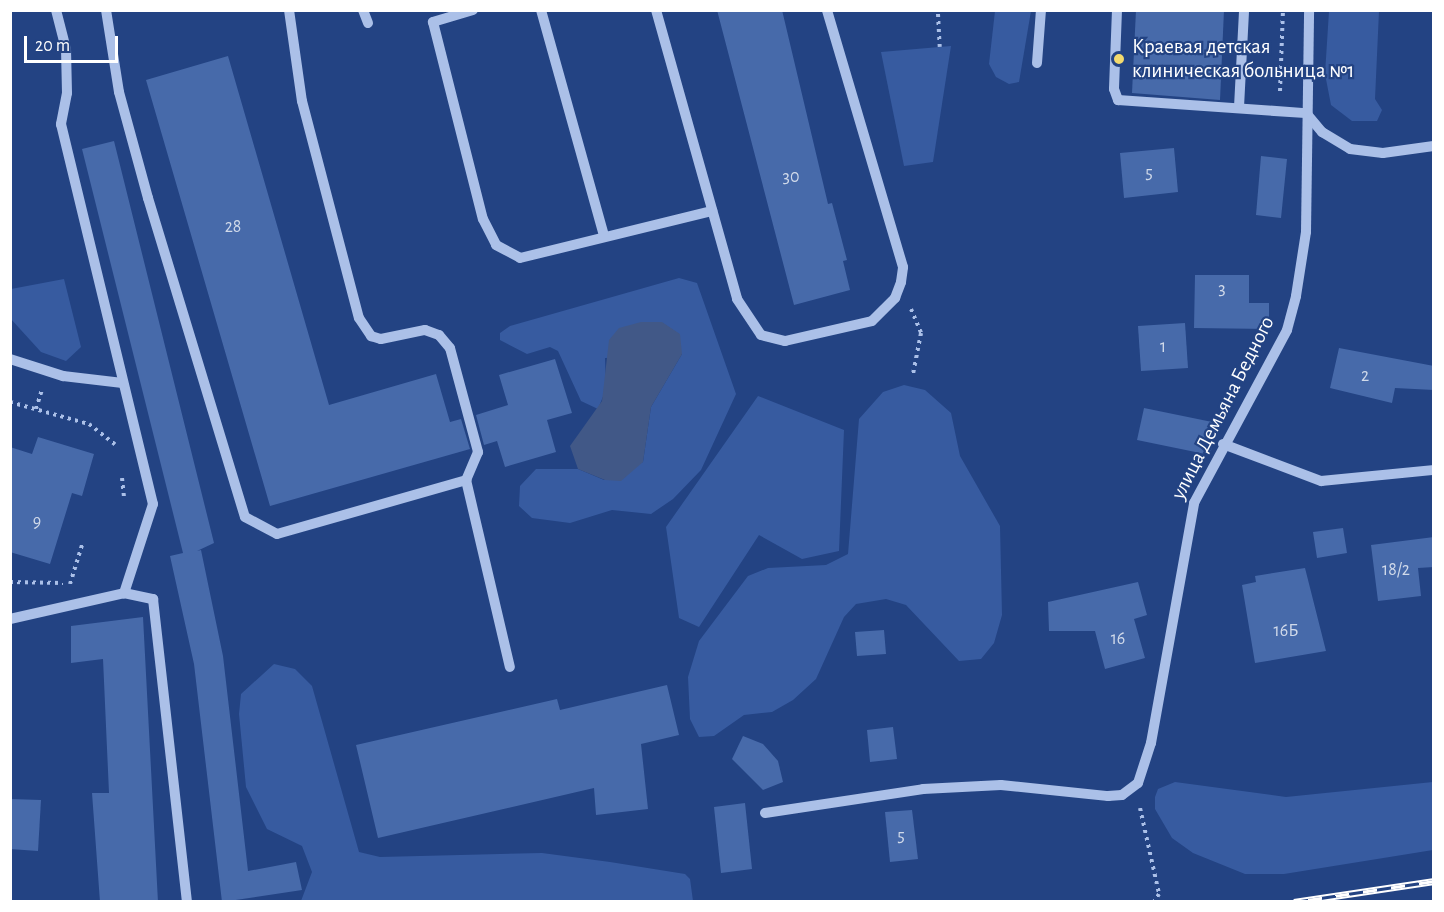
<!DOCTYPE html>
<html>
<head>
<meta charset="utf-8">
<style>
  body { margin:0 }
  #map { position:relative; width:1444px; height:912px; overflow:hidden; background:#234383; font-family:"Alegreya Sans",sans-serif }
  div>[style] { position:absolute }
  [style*='--x'] { left:calc(var(--x)*1px); top:calc(var(--y)*1px); width:calc(var(--w)*1px); rotate:calc(var(--a)*1deg) }
  .green>* { inset:0; background:#375ba0 }
  .water>* { inset:0; background:#415887 }
  .building>* { inset:0; background:#476aaa }
  .path>* { height:4px; margin-top:-2px; transform-origin:0; background:repeating-linear-gradient(90deg,#abc0e8 0 3px,transparent 0 7.5px) }
  .minor>* { height:10px; margin:-5px; padding:0 5px; transform-origin:5px; border-radius:5px; background:#abc0e8 }
  .rail>* { height:7px; margin-top:-3.5px; transform-origin:0; background:repeating-linear-gradient(90deg,#234383 0 14px,#fff 0 28px); box-sizing:border-box; border-block:2px solid #fff }
  .dots>* { width:16px; height:16px; translate:-50% -50%; box-sizing:border-box; border:3px solid #234383; border-radius:50% }
  span { translate:-50% -50%; white-space:nowrap; text-align:center; line-height:1.15; -webkit-text-stroke:4.5px #234383; paint-order:stroke }
  .number-label { font-size:18px; color:#d1daea }
  .number-label span { -webkit-text-stroke-width:0 }
  .poi-label { font-size:21px; color:#fff }
  .left { translate:0 -50%; text-align:left }
  .street-label { font-size:21px; color:#fff }
  .frame { position:absolute; inset:0; border:12px solid #fff; pointer-events:none }
  .scale { position:absolute; left:24px; top:36px; width:94px; height:27px; box-sizing:border-box; border:3px solid #fff; border-top:0; padding-left:8px; font-size:18px; line-height:21px; white-space:nowrap; color:#fff; -webkit-text-stroke:4px #234383; paint-order:stroke }
</style>
</head>
<body>
<div id="map">
  <div class="green">
    <div style="clip-path:polygon(995px 11px,1031px 11px,1019px 82px,1009px 84px,996px 77px,989px 64px)"></div>
    <div style="clip-path:polygon(1329px 11px,1379px 11px,1375px 99px,1382px 110px,1377px 121px,1352px 121px,1331px 105px,1325px 74px)"></div>
    <div style="clip-path:polygon(951px 46px,933px 162px,904px 166px,881px 52px)"></div>
    <div style="clip-path:polygon(679px 278px,697px 283px,736px 394px,701px 470px,673px 499px,651px 514px,612px 510px,570px 523px,532px 518px,519px 506px,520px 486px,536px 469px,578px 469px,604px 480px,643px 462px,651px 407px,682px 354px,605px 358px,606px 389px,598px 409px,581px 401px,558px 351px,550px 347px,527px 354px,500px 340px,500px 333px,510px 326px)"></div>
    <div style="clip-path:polygon(64px 279px,81px 347px,66px 361px,41px 352px,10px 318px,11px 289px)"></div>
    <div style="clip-path:polygon(904px 385px,925px 390px,951px 413px,960px 456px,1000px 526px,1002px 615px,994px 643px,981px 659px,959px 661px,906px 605px,886px 599px,856px 604px,844px 617px,816px 679px,793px 700px,772px 712px,744px 715px,714px 736px,699px 737px,690px 719px,688px 677px,699px 641px,748px 576px,768px 568px,826px 565px,848px 554px,859px 419px,883px 392px)"></div>
    <div style="clip-path:polygon(758px 396px,844px 430px,839px 551px,802px 559px,759px 535px,699px 627px,679px 618px,666px 527px)"></div>
    <div style="clip-path:polygon(274px 664px,295px 669px,312px 686px,359px 852px,380px 857px,542px 853px,610px 862px,685px 874px,690px 879px,693px 901px,301px 901px,312px 872px,302px 846px,267px 829px,246px 787px,239px 714px,241px 694px)"></div>
    <div style="clip-path:polygon(1175px 782px,1286px 797px,1433px 782px,1433px 850px,1284px 874px,1245px 874px,1193px 853px,1172px 838px,1155px 809px,1155px 797px,1158px 789px)"></div>
  </div>
  <div class="water">
    <div style="clip-path:polygon(641px 322px,662px 322px,680px 334px,682px 354px,651px 407px,643px 462px,621px 481px,605px 480px,578px 469px,570px 446px,602px 401px,609px 340px,619px 328px)"></div>
  </div>
  <div class="building">
    <div style="clip-path:polygon(717px 10px,782px 10px,828px 204px,832px 203px,847px 260px,843px 261px,850px 290px,794px 305px)"></div>
    <div style="clip-path:polygon(1136px 10px,1224px 10px,1220px 100px,1132px 93px)"></div>
    <div style="clip-path:polygon(228px 56px,329px 405px,436px 374px,450px 422px,461px 419px,470px 449px,270px 506px,146px 80px)"></div>
    <div style="clip-path:polygon(114px 141px,214px 543px,197px 551px,201px 550px,223px 656px,248px 871px,296px 862px,302px 890px,222px 902px,194px 664px,170px 556px,183px 553px,82px 149px)"></div>
    <div style="clip-path:polygon(1174px 148px,1178px 192px,1124px 198px,1120px 153px)"></div>
    <div style="clip-path:polygon(1261px 156px,1287px 159px,1281px 218px,1256px 215px)"></div>
    <div style="clip-path:polygon(1195px 275px,1249px 275px,1249px 303px,1269px 303px,1269px 329px,1194px 328px)"></div>
    <div style="clip-path:polygon(1185px 323px,1188px 368px,1141px 371px,1138px 326px)"></div>
    <div style="clip-path:polygon(1339px 348px,1434px 366px,1434px 390px,1395px 388px,1392px 403px,1330px 388px)"></div>
    <div style="clip-path:polygon(555px 359px,572px 413px,547px 420px,556px 452px,505px 467px,497px 441px,484px 445px,476px 415px,508px 405px,499px 375px)"></div>
    <div style="clip-path:polygon(1144px 408px,1217px 423px,1210px 455px,1137px 440px)"></div>
    <div style="clip-path:polygon(38px 437px,94px 454px,82px 496px,72px 493px,50px 564px,10px 552px,10px 447px,32px 454px)"></div>
    <div style="clip-path:polygon(1343px 528px,1347px 553px,1317px 558px,1313px 532px)"></div>
    <div style="clip-path:polygon(1434px 537px,1434px 567px,1418px 568px,1421px 596px,1378px 601px,1371px 545px)"></div>
    <div style="clip-path:polygon(1305px 568px,1326px 651px,1255px 663px,1242px 585px,1256px 582px,1255px 576px)"></div>
    <div style="clip-path:polygon(1138px 582px,1147px 615px,1134px 619px,1145px 658px,1105px 669px,1095px 631px,1049px 631px,1048px 602px)"></div>
    <div style="clip-path:polygon(143px 617px,158px 902px,100px 902px,92px 793px,109px 793px,103px 659px,71px 663px,71px 626px)"></div>
    <div style="clip-path:polygon(884px 630px,886px 654px,857px 656px,855px 632px)"></div>
    <div style="clip-path:polygon(667px 685px,679px 735px,641px 744px,648px 809px,596px 815px,594px 788px,378px 838px,356px 745px,557px 699px,560px 710px)"></div>
    <div style="clip-path:polygon(893px 727px,897px 759px,870px 762px,867px 730px)"></div>
    <div style="clip-path:polygon(743px 736px,763px 744px,778px 761px,783px 782px,763px 790px,732px 759px)"></div>
    <div style="clip-path:polygon(10px 799px,41px 800px,38px 851px,10px 849px)"></div>
    <div style="clip-path:polygon(745px 803px,752px 869px,721px 873px,714px 807px)"></div>
    <div style="clip-path:polygon(912px 810px,918px 859px,890px 862px,885px 812px)"></div>
  </div>
  <div class="path">
    <div style="--x:938;--y:14;--w:33;--a:87"></div>
    <div style="--x:1280;--y:91;--w:81;--a:-87.9"></div>
    <div style="--x:911;--y:309;--w:26;--a:67"></div>
    <div style="--x:921;--y:333;--w:42;--a:101"></div>
    <div style="--x:10;--y:402;--w:82;--a:15.6"></div>
    <div style="--x:89;--y:424;--w:33;--a:38"></div>
    <div style="--x:36;--y:409;--w:21;--a:-73"></div>
    <div style="--x:122;--y:478;--w:20;--a:84"></div>
    <div style="--x:10;--y:582;--w:53;--a:1.1"></div>
    <div style="--x:70;--y:584;--w:41;--a:-72.9"></div>
    <div style="--x:1140;--y:808;--w:88;--a:77.5"></div>
    <div style="--x:1159;--y:894;--w:9;--a:122"></div>
  </div>
  <div class="minor">
    <div style="--x:56;--y:10;--w:40;--a:75.6"></div>
    <div style="--x:66;--y:49;--w:44;--a:88.7"></div>
    <div style="--x:67;--y:93;--w:32;--a:101"></div>
    <div style="--x:61;--y:124;--w:391;--a:76.4"></div>
    <div style="--x:153;--y:504;--w:94;--a:108"></div>
    <div style="--x:106;--y:10;--w:83;--a:81"></div>
    <div style="--x:119;--y:92;--w:110;--a:74.7"></div>
    <div style="--x:148;--y:198;--w:333;--a:73.1"></div>
    <div style="--x:245;--y:517;--w:36;--a:28"></div>
    <div style="--x:277;--y:534;--w:197;--a:-15.9"></div>
    <div style="--x:466;--y:480;--w:192;--a:76.8"></div>
    <div style="--x:289;--y:10;--w:92;--a:81.9"></div>
    <div style="--x:302;--y:101;--w:224;--a:75.3"></div>
    <div style="--x:359;--y:318;--w:22;--a:56"></div>
    <div style="--x:371;--y:336;--w:10;--a:17"></div>
    <div style="--x:381;--y:339;--w:45;--a:-11.6"></div>
    <div style="--x:425;--y:330;--w:15;--a:20"></div>
    <div style="--x:439;--y:335;--w:17;--a:50"></div>
    <div style="--x:450;--y:348;--w:108;--a:74.9"></div>
    <div style="--x:478;--y:452;--w:30;--a:113"></div>
    <div style="--x:363;--y:10;--w:14;--a:69"></div>
    <div style="--x:473;--y:10;--w:42;--a:163.3"></div>
    <div style="--x:433;--y:22;--w:203;--a:75.8"></div>
    <div style="--x:483;--y:219;--w:29;--a:63"></div>
    <div style="--x:496;--y:245;--w:27;--a:28"></div>
    <div style="--x:520;--y:258;--w:198;--a:-13.8"></div>
    <div style="--x:541;--y:10;--w:235;--a:74.4"></div>
    <div style="--x:656;--y:10;--w:300;--a:74.3"></div>
    <div style="--x:737;--y:299;--w:43;--a:56.3"></div>
    <div style="--x:761;--y:335;--w:25;--a:14"></div>
    <div style="--x:785;--y:341;--w:89;--a:-12.9"></div>
    <div style="--x:872;--y:321;--w:33;--a:-45"></div>
    <div style="--x:895;--y:298;--w:17;--a:-69"></div>
    <div style="--x:901;--y:282;--w:15;--a:-82"></div>
    <div style="--x:903;--y:267;--w:268;--a:-106.5"></div>
    <div style="--x:1117;--y:10;--w:79;--a:92.2"></div>
    <div style="--x:1114;--y:89;--w:12;--a:70"></div>
    <div style="--x:1118;--y:100;--w:188;--a:4"></div>
    <div style="--x:1037;--y:63;--w:53;--a:-85.7"></div>
    <div style="--x:1239;--y:107;--w:97;--a:-87"></div>
    <div style="--x:1306;--y:113;--w:25;--a:50"></div>
    <div style="--x:1322;--y:132;--w:33;--a:31"></div>
    <div style="--x:1350;--y:149;--w:33;--a:7"></div>
    <div style="--x:1383;--y:153;--w:51;--a:-7.8"></div>
    <div style="--x:10;--y:359;--w:56;--a:17.8"></div>
    <div style="--x:63;--y:376;--w:60;--a:6.7"></div>
    <div style="--x:1223;--y:444;--w:105;--a:20.7"></div>
    <div style="--x:1321;--y:481;--w:114;--a:-5.6"></div>
    <div style="--x:10;--y:619;--w:117;--a:-12.8"></div>
    <div style="--x:124;--y:593;--w:30;--a:12"></div>
    <div style="--x:153;--y:599;--w:305;--a:83.6"></div>
    <div style="--x:765;--y:813;--w:160;--a:-8.6"></div>
    <div style="--x:923;--y:789;--w:78;--a:-2.9"></div>
    <div style="--x:1001;--y:785;--w:108;--a:5.9"></div>
    <div style="--x:1108;--y:796;--w:14;--a:-4"></div>
    <div style="--x:1122;--y:795;--w:20;--a:-37"></div>
    <div style="--x:1138;--y:783;--w:42;--a:-72"></div>
    <div style="--x:1151;--y:743;--w:244;--a:-79.8"></div>
    <div style="--x:1194;--y:503;--w:196;--a:-61.7"></div>
    <div style="--x:1287;--y:330;--w:35;--a:-75"></div>
    <div style="--x:1296;--y:296;--w:65;--a:-81.1"></div>
    <div style="--x:1306;--y:232;--w:222;--a:-89.2"></div>
  </div>
  <div class="rail">
    <div style="--x:1294;--y:902;--w:142;--a:-8.5"></div>
  </div>
  <div class="dots">
    <div style="left:1119px;top:59px;background:#f3da6e"></div>
  </div>
  <div class="number-label">
    <span style="left:1149px;top:173px">5</span>
    <span style="left:791px;top:177px">30</span>
    <span style="left:233px;top:227px">28</span>
    <span style="left:1222px;top:289px">3</span>
    <span style="left:1163px;top:347px">1</span>
    <span style="left:1365px;top:376px">2</span>
    <span style="left:37px;top:522px">9</span>
    <span style="left:1396px;top:570px">18/2</span>
    <span style="left:1286px;top:631px">16Б</span>
    <span style="left:1118px;top:639px">16</span>
    <span style="left:901px;top:836px">5</span>
  </div>
  <div class="poi-label">
    <span class="left" style="left:1132px;top:59px">Краевая детская<br>клиническая больница №1</span>
  </div>
  <div class="street-label">
    <span style="left:1223px;top:408px;rotate:-63deg">улица Демьяна Бедного</span>
  </div>
  <div class="frame"></div>
  <div class="scale">20 m</div>
</div>
</body>
</html>
